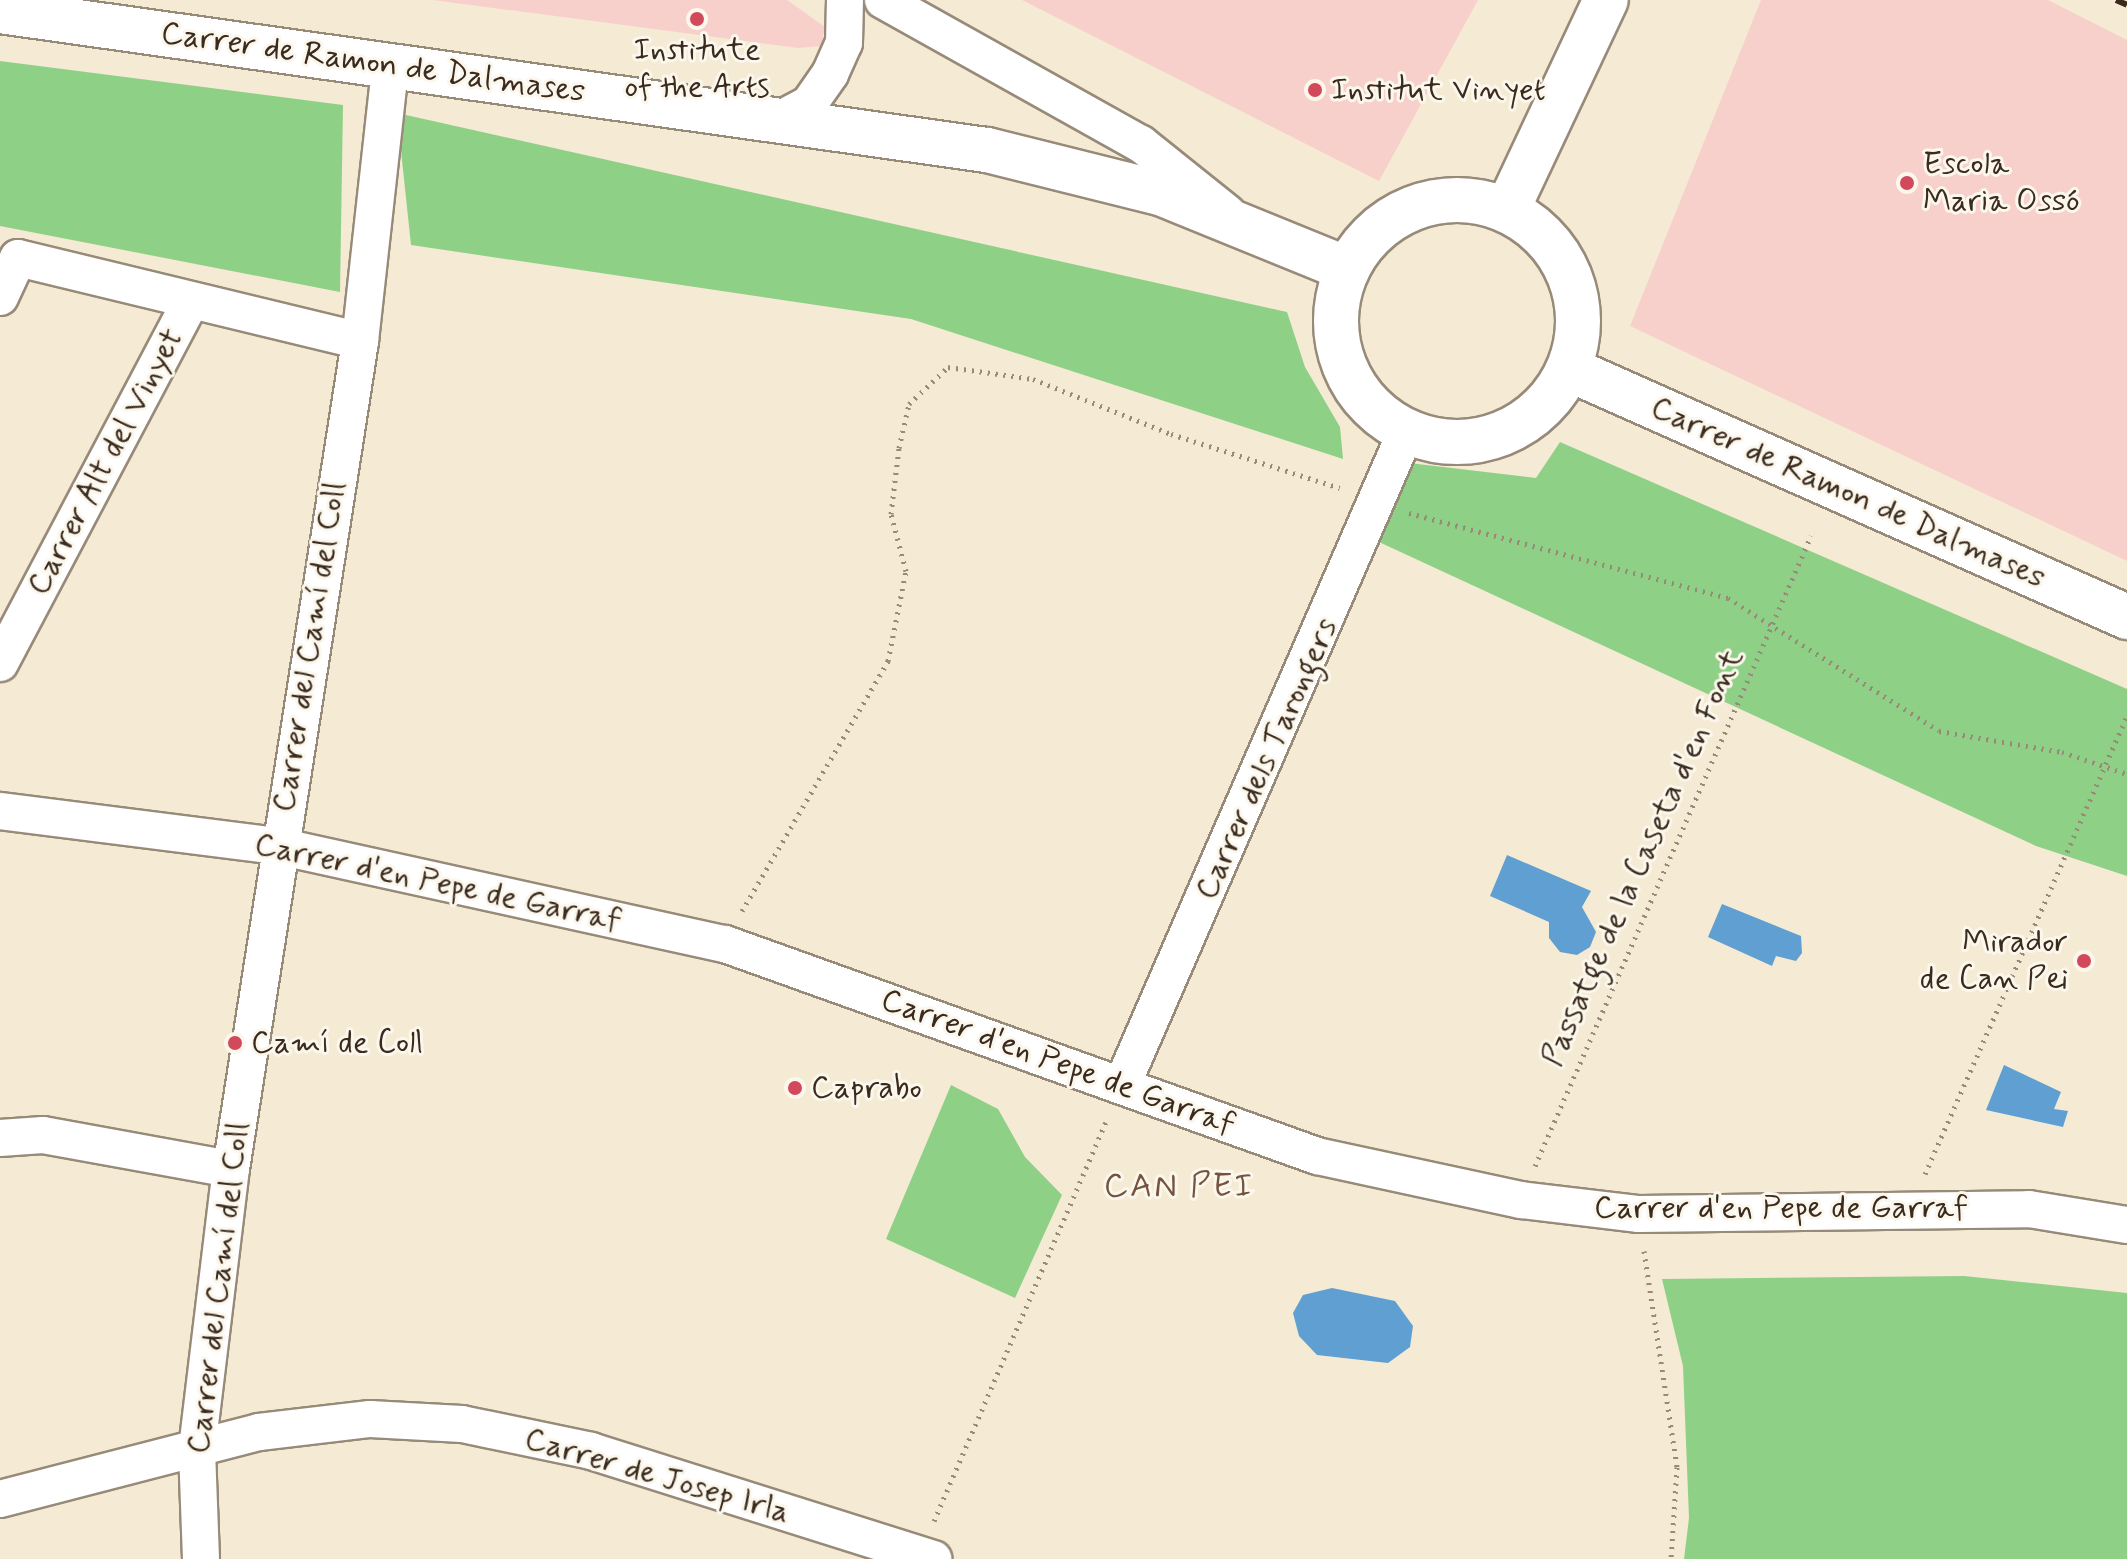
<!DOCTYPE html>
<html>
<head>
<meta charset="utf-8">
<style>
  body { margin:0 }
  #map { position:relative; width:2127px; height:1559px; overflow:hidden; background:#f5ead4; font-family:Mynerve,sans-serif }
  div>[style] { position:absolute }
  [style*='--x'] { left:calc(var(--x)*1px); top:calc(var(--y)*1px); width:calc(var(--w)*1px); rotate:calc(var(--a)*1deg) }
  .built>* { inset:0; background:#f7d0cc }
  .green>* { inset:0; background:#8fd087 }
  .water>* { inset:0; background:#5f9fd2 }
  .path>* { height:5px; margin-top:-2.5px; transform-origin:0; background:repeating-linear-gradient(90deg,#988a79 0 2px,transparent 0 8px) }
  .roads { filter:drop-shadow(2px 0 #988a79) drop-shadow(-2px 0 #988a79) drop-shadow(0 2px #988a79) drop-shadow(0 -2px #988a79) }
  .street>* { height:36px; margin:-18px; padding:0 18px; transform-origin:18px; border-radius:18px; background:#fff }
  .secondary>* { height:44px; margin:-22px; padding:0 22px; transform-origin:22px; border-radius:22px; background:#fff }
  .secondary>.ring { margin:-22px; padding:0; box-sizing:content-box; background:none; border:44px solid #fff; border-radius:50% }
  .rail>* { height:6px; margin-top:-3px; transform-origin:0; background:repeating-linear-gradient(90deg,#3b2a1e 0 12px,transparent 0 18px) }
  .dots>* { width:22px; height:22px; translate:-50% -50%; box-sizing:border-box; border:4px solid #fbf7ec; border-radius:50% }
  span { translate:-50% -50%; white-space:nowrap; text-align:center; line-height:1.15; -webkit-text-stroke:6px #fbf7ec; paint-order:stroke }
  .poi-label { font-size:32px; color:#3b2a1e }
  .left { translate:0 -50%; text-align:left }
  .right { translate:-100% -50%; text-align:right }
  .street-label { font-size:32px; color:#3b2a1e }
  .neighbourhood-label { font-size:34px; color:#75533f; letter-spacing:2px }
</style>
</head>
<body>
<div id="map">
  <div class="built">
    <div style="clip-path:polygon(433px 0,787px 0,825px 27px,821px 46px,798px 48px)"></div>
    <div style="clip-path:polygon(1022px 0,1478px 0,1379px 181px)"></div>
    <div style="clip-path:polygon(1761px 0,2048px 0,2127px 40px,2127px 561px,1630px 326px)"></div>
  </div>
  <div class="green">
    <div style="clip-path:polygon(0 61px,343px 105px,340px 292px,0 226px)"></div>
    <div style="clip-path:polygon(397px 113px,1287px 312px,1305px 367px,1340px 427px,1343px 459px,911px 319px,411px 245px)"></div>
    <div style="clip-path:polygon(1560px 442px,2127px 689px,2127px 876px,2036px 846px,1366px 536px,1409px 463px,1536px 478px)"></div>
    <div style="clip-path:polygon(951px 1085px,998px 1109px,1025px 1157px,1062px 1195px,1015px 1298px,886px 1239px)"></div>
    <div style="clip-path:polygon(1964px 1276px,2127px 1293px,2127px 1559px,1684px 1559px,1689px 1518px,1683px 1366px,1662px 1279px)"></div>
  </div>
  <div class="water">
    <div style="clip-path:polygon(1507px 855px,1591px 891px,1582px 907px,1596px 932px,1590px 947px,1577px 955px,1560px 952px,1549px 938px,1549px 922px,1490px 896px)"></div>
    <div style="clip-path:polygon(1722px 904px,1801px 936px,1802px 953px,1796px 961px,1776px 956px,1772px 966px,1708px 937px)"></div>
    <div style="clip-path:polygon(2004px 1065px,2061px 1092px,2054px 1109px,2068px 1111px,2063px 1127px,1986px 1110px)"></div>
    <div style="clip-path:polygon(1332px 1288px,1395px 1301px,1413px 1326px,1410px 1347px,1388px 1363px,1317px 1355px,1299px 1336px,1293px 1313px,1303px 1295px)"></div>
  </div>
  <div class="path">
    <div style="--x:1409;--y:513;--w:330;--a:14.9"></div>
    <div style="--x:1728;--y:598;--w:249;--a:32.2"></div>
    <div style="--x:1939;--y:731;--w:125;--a:9.7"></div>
    <div style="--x:2062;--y:752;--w:69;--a:18.7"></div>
    <div style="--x:742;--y:911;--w:290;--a:-59.7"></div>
    <div style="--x:888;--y:661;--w:92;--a:-78.7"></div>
    <div style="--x:906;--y:571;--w:59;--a:-104.7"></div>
    <div style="--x:891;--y:514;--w:66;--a:-83.1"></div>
    <div style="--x:899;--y:448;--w:45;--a:-77.2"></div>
    <div style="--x:909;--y:404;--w:54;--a:-43.5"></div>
    <div style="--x:948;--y:367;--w:86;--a:8"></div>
    <div style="--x:1033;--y:379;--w:149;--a:21.7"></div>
    <div style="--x:1171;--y:434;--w:177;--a:17.7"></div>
    <div style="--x:1535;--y:1166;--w:688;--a:-66.34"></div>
    <div style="--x:1925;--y:1174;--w:501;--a:-66.2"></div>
    <div style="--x:1644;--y:1251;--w:219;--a:81.3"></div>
    <div style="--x:1677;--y:1467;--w:92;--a:93.7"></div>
    <div style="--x:934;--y:1521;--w:438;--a:-66.7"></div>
  </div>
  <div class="roads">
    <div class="street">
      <div style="--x:883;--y:0;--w:295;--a:29.2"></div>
      <div style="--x:1141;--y:144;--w:110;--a:38.7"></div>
      <div style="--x:781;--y:119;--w:32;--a:-28"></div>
      <div style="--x:809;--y:104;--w:37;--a:-55"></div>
      <div style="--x:830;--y:74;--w:34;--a:-66"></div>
      <div style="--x:844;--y:43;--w:43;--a:-88.7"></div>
      <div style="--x:0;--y:297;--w:43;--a:-65.2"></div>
      <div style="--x:18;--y:258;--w:352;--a:13.6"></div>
      <div style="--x:0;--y:663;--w:407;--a:-62.2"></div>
      <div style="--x:0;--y:811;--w:280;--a:7.2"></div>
      <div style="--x:278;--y:846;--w:458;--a:12.4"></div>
      <div style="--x:725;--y:944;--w:629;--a:19.7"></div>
      <div style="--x:1317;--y:1156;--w:209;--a:12.2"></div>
      <div style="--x:1521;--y:1200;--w:119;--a:6.8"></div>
      <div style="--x:1639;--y:1214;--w:390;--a:-0.7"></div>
      <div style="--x:2029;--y:1209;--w:99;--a:9.3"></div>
      <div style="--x:1122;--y:1085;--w:712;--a:-66.5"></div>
      <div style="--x:0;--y:1138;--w:43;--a:-4"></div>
      <div style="--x:43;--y:1135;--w:191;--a:10.3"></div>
      <div style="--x:0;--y:1499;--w:268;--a:-14.5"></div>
      <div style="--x:259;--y:1432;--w:112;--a:-6.7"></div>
      <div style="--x:370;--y:1419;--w:92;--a:3.1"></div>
      <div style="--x:462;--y:1424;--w:132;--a:11.8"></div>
      <div style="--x:591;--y:1451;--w:359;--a:17.5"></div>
      <div style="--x:201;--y:1559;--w:110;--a:-92.1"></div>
      <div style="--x:197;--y:1449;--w:282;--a:-83.1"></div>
      <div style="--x:231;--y:1169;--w:838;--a:-81.14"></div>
      <div style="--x:360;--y:341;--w:275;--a:-83.7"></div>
    </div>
    <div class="secondary">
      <div style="--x:0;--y:11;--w:997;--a:8.02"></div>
      <div style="--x:987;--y:150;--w:178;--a:14"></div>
      <div style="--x:1160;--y:193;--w:202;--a:22.1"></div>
      <div class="ring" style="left:1336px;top:200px;width:198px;height:198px"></div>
      <div style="--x:1507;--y:210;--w:232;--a:-64.8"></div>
      <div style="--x:1569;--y:369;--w:611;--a:23.96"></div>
    </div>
  </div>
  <div class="rail">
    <div style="--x:2116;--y:0;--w:12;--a:24"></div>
  </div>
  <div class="dots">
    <div style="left:697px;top:19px;background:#d1495b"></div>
    <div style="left:1315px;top:90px;background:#d1495b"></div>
    <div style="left:1907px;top:183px;background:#d1495b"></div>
    <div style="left:2084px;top:961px;background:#d1495b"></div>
    <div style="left:235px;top:1043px;background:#d1495b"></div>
    <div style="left:795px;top:1088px;background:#d1495b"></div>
  </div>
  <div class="poi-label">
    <span style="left:697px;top:69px">Institute<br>of the Arts</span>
    <span class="left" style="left:1331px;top:90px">Institut Vinyet</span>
    <span class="left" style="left:1923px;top:183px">Escola<br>Maria Ossó</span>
    <span class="right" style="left:2068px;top:961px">Mirador<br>de Can Pei</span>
    <span class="left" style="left:251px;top:1043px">Camí de Coll</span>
    <span class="left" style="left:811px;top:1088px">Caprabo</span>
  </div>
  <div class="street-label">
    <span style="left:373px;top:63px;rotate:8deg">Carrer de Ramon de Dalmases</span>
    <span style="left:106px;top:462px;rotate:-62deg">Carrer Alt del Vinyet</span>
    <span style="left:1848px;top:493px;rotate:24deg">Carrer de Ramon de Dalmases</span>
    <span style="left:310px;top:647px;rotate:-81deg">Carrer del Camí del Coll</span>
    <span style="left:1267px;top:759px;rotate:-66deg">Carrer dels Tarongers</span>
    <span style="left:1643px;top:858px;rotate:-66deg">Passatge de la Caseta d'en Font</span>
    <span style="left:438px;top:883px;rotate:12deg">Carrer d'en Pepe de Garraf</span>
    <span style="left:1058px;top:1063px;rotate:20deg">Carrer d'en Pepe de Garraf</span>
    <span style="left:1781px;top:1208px">Carrer d'en Pepe de Garraf</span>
    <span style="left:219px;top:1288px;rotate:-83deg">Carrer del Camí del Coll</span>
    <span style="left:657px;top:1476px;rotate:16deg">Carrer de Josep Irla</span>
  </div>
  <div class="neighbourhood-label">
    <span style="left:1179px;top:1187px">CAN PEI</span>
  </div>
</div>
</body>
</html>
